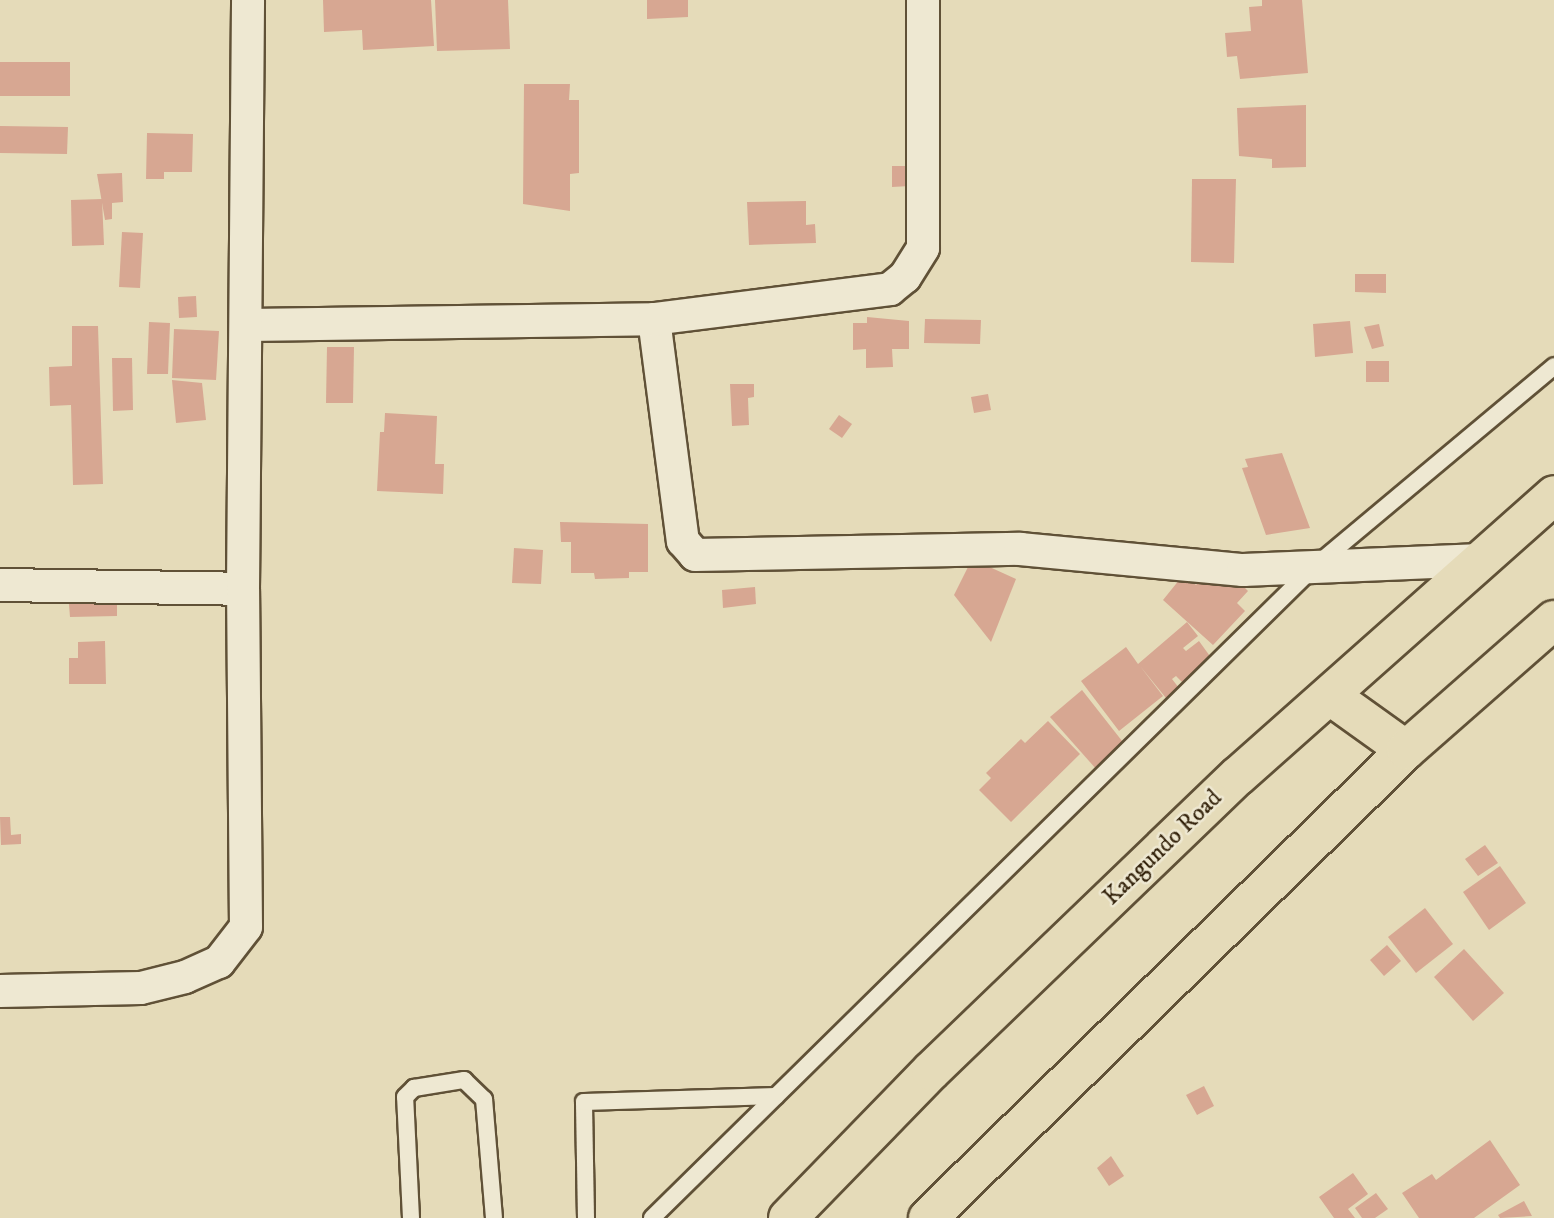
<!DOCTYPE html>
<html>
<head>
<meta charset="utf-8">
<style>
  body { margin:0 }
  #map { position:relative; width:1554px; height:1218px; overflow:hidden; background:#e5dbb9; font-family:"IM FELL DW Pica",serif }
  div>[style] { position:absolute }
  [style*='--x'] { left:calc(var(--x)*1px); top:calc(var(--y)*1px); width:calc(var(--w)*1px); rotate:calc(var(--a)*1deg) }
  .building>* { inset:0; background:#d7a792 }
  .roads { filter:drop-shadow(2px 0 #605137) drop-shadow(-2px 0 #605137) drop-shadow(0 2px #605137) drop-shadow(0 -2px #605137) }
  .service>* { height:16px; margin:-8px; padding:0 8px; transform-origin:8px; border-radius:8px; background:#eee8d2 }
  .minor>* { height:32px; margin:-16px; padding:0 16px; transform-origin:16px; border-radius:16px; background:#eee8d2 }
  .trunk>* { height:38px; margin:-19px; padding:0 19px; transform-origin:19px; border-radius:19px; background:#e5dbb9 }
  span { translate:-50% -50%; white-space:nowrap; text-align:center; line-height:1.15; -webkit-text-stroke:5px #eee8d2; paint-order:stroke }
  .street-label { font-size:24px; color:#34230c }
</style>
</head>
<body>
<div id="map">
  <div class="building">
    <div style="clip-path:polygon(323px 0,431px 0,434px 46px,363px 50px,362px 30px,324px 32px)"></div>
    <div style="clip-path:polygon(435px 0,508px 0,510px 49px,437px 51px)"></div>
    <div style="clip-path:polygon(647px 0,688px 0,688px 17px,647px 19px)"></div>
    <div style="clip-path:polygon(1262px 0,1302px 0,1308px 73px,1240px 79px,1237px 56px,1227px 57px,1225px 33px,1251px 31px,1249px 7px,1262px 6px)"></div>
    <div style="clip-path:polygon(0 62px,70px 62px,70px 96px,0 96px)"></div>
    <div style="clip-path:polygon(524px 84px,570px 84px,569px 100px,579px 100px,579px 173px,570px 174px,570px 211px,523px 204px)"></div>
    <div style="clip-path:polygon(1306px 105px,1306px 167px,1272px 168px,1272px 159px,1239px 156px,1237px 108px)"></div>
    <div style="clip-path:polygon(0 126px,68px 127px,67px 154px,0 153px)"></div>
    <div style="clip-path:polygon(147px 133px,193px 134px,192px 172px,164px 172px,164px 179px,146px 179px)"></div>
    <div style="clip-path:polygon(892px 166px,909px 166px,910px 186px,892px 187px)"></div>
    <div style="clip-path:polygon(122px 173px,123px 202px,112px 203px,112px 219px,105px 220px,97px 174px)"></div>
    <div style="clip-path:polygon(1192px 179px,1236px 179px,1234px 263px,1191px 262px)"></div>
    <div style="clip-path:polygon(102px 199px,104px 245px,72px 246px,71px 200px)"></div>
    <div style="clip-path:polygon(806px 201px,806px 225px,815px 224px,816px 243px,749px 245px,747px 202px)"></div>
    <div style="clip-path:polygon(122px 232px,143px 233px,140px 288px,119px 287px)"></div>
    <div style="clip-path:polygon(1355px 274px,1386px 274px,1386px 293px,1355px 292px)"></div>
    <div style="clip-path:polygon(196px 296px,197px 317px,179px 318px,178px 297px)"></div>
    <div style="clip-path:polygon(867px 317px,909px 321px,909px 349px,892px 349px,893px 367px,866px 368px,866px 349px,853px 350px,853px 323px,867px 323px)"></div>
    <div style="clip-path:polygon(925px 319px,981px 320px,980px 344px,924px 343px)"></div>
    <div style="clip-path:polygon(1350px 321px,1353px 353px,1315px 357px,1313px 324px)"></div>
    <div style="clip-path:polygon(149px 322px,170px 323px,168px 374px,147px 374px)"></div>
    <div style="clip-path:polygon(1379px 324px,1384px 346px,1372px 349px,1364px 327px)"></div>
    <div style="clip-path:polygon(72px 326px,98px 326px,103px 484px,73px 485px,71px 405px,50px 406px,49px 367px,72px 366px)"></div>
    <div style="clip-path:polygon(174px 329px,219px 331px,216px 380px,172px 378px)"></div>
    <div style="clip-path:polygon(327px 347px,354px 347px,353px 403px,326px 403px)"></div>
    <div style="clip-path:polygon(112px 358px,132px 358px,133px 410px,113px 411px)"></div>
    <div style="clip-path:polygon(1366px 361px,1389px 361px,1389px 382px,1366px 382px)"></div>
    <div style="clip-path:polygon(172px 380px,202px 383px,206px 420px,176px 423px)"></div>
    <div style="clip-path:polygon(730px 384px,754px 384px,754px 397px,748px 398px,749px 425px,732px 426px)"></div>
    <div style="clip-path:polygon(988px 394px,991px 410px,974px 413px,971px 397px)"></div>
    <div style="clip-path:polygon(385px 413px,437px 416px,435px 464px,444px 464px,443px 494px,377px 491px,380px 432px,384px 432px)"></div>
    <div style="clip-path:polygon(839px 415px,852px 424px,842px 438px,829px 429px)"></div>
    <div style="clip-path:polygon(1282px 453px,1310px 528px,1266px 535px,1242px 468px,1248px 467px,1245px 459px)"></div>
    <div style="clip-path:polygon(560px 522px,648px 524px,648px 572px,629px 572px,629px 578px,595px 579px,594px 573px,571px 573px,571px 542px,561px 542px)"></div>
    <div style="clip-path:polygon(514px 548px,543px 550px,541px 584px,512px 583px)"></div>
    <div style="clip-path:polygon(972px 559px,1016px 579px,991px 642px,954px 595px)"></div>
    <div style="clip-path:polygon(1229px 572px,1248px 591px,1237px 603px,1245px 611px,1213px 645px,1163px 600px,1184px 574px,1196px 585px,1206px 574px,1217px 584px)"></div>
    <div style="clip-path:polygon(755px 587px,756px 604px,723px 608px,722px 590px)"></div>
    <div style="clip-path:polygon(117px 590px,117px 616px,70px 617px,68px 592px)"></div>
    <div style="clip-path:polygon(1187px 622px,1198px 636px,1183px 648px,1186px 651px,1199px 641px,1212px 659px,1182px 682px,1176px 676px,1172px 679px,1179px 688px,1166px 698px,1140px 666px,1163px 696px,1119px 731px,1081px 681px,1126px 647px,1138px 664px)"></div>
    <div style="clip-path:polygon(105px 641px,106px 684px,69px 684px,69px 658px,78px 658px,78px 642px)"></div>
    <div style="clip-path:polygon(1082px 690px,1126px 746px,1097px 770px,1050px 717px)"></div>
    <div style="clip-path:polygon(1048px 721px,1080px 754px,1011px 822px,979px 790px,991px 778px,986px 773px,1021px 739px,1025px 743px)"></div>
    <div style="clip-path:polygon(0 817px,10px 817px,11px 835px,21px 834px,21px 844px,1px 845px)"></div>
    <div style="clip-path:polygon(1485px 845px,1498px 863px,1478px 876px,1465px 859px)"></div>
    <div style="clip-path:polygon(1500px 866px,1526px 903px,1489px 930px,1463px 892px)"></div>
    <div style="clip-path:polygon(1425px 908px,1453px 944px,1416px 973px,1388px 937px)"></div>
    <div style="clip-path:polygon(1387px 945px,1401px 961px,1384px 976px,1370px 960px)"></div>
    <div style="clip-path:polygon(1464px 949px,1504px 993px,1473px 1021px,1434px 977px)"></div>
    <div style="clip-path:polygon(1204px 1086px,1214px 1106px,1197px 1115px,1186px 1095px)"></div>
    <div style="clip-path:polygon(1490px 1140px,1520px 1185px,1474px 1218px,1419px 1218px,1402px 1193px,1432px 1174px,1436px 1180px)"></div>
    <div style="clip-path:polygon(1111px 1156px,1124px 1176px,1109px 1186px,1097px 1168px)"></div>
    <div style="clip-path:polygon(1353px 1173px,1368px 1194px,1348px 1209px,1355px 1218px,1334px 1218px,1319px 1197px)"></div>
    <div style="clip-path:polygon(1376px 1193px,1388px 1209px,1375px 1218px,1362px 1218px,1355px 1208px)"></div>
    <div style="clip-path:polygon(1524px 1201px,1532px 1216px,1500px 1218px,1498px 1215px)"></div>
  </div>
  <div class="roads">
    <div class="service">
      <div style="--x:411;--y:1218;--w:121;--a:-92.8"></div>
      <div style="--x:405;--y:1097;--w:13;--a:-45"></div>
      <div style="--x:414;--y:1088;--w:51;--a:-9.1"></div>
      <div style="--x:464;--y:1080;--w:28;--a:44"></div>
      <div style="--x:484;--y:1099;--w:119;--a:85.2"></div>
      <div style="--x:586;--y:1218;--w:116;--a:-91"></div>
      <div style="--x:584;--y:1102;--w:192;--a:-1.8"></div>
      <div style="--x:652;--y:1218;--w:928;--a:-44.52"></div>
      <div style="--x:1314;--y:567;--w:313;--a:-39.9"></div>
    </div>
    <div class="minor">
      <div style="--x:654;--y:319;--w:224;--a:82.6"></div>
      <div style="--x:683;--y:541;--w:18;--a:49"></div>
      <div style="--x:695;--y:555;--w:325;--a:-1.1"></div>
      <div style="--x:1020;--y:549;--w:224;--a:5.4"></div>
      <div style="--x:1243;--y:570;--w:238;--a:-2.4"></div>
      <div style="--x:247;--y:325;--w:407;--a:-0.8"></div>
      <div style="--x:654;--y:319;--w:238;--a:-7.2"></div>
      <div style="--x:890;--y:289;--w:19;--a:-39"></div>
      <div style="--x:905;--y:277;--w:34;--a:-58"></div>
      <div style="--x:923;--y:248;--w:248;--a:-90"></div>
      <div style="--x:0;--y:585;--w:243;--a:0.9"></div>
      <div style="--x:0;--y:991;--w:141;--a:-1.2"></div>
      <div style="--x:141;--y:988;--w:45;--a:-14"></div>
      <div style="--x:185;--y:977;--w:37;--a:-24"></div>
      <div style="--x:219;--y:962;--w:44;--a:-52.4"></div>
      <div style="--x:246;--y:927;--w:338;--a:-90.5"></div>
      <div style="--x:243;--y:589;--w:589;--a:-89.51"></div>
    </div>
    <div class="trunk">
      <div style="--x:1332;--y:697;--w:91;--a:35.6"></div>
      <div style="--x:788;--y:1218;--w:205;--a:-45.8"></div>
      <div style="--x:931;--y:1071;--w:426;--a:-43.9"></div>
      <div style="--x:1238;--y:776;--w:423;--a:-41.6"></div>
      <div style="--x:928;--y:1218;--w:669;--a:-44.39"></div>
      <div style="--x:1406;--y:750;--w:197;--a:-41.3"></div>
    </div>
  </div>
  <div class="street-label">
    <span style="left:1163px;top:848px;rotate:-44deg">Kangundo Road</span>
  </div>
</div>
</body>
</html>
